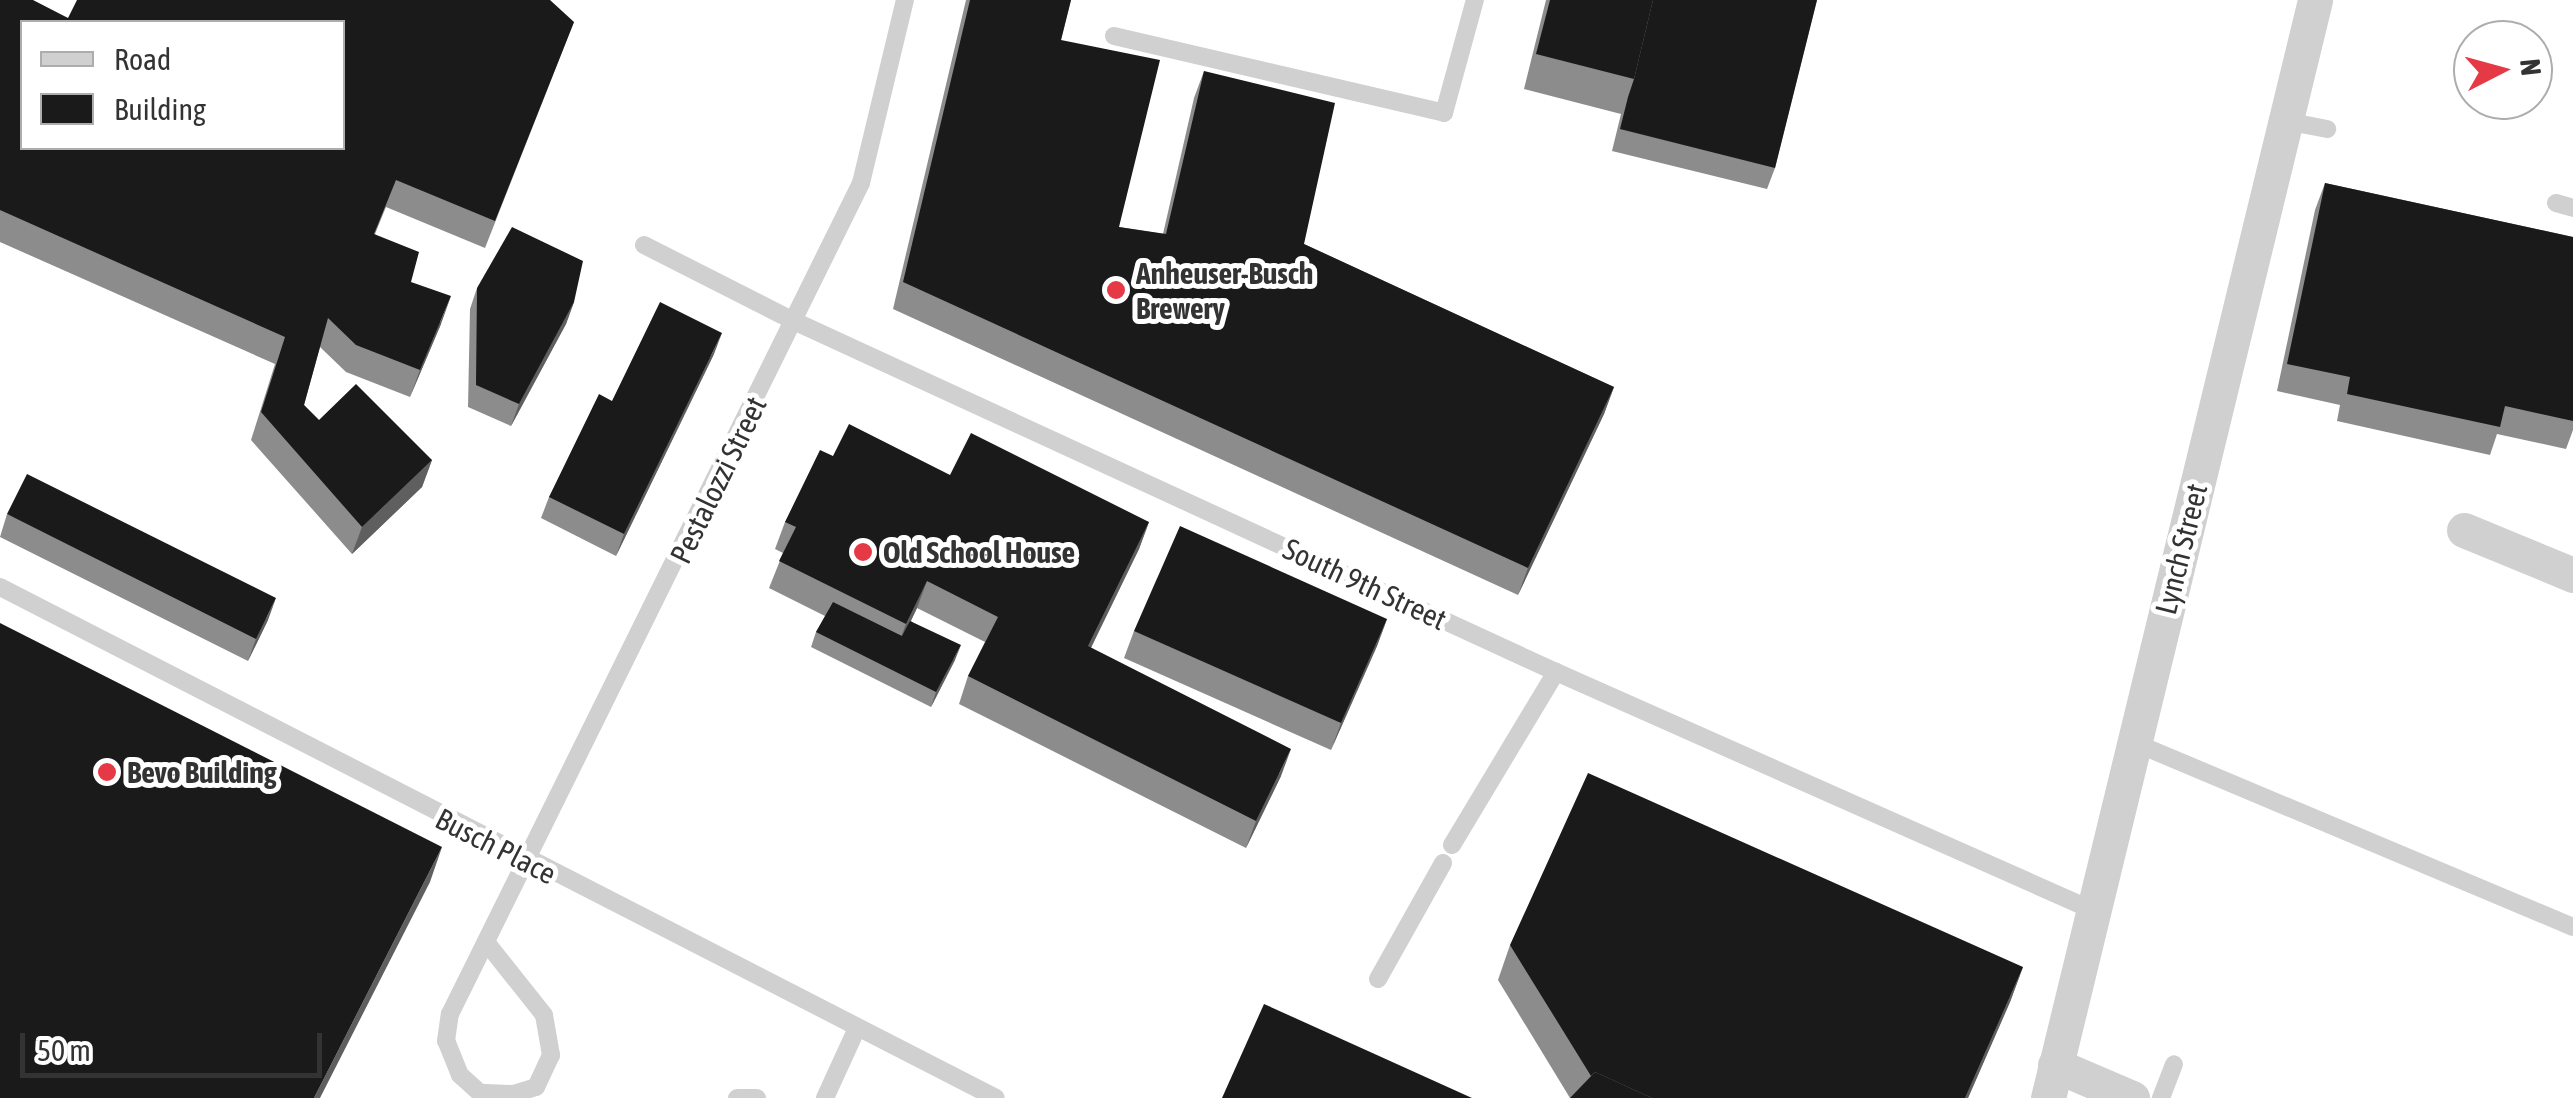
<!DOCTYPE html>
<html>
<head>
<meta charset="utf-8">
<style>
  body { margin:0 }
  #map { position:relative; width:2573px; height:1098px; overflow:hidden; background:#fff; font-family:"Asap Condensed",sans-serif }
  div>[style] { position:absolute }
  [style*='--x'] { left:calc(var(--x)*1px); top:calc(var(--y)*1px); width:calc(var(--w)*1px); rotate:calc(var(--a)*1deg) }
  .lane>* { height:18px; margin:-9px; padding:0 9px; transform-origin:9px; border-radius:9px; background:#d0d0d0 }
  .street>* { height:35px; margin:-17.5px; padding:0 17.5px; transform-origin:17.5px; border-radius:17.5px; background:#d0d0d0 }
  .wall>* { inset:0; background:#8c8c8c }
  .shaded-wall>* { inset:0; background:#5f5f5f }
  .building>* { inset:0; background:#1a1a1a }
  .dots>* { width:28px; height:28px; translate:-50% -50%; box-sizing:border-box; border:5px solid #fff; border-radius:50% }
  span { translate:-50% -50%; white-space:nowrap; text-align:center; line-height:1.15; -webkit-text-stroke:10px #fff; paint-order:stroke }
  .poi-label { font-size:30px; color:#333; font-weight:700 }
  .left { translate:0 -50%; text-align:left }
  .street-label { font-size:30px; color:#333 }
  .legend { position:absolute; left:20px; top:20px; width:325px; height:130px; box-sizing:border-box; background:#fff; border:2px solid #adadad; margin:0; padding:12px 18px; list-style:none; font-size:30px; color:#333 }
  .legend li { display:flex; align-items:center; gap:20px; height:50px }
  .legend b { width:50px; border:2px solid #adadad }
  .north { position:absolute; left:2453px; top:20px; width:100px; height:100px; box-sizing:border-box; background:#fff; border:2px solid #adadad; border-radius:50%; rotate:84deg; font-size:28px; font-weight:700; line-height:40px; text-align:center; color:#333 }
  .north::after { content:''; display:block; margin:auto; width:35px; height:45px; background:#e63946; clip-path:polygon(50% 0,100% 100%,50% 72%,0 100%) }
  .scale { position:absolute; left:20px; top:1033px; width:302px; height:45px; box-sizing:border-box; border:5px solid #333; border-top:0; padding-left:12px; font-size:30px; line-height:35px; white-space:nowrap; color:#333; -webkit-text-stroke:8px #fff; paint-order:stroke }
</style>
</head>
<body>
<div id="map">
  <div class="lane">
    <div style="--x:1114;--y:36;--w:339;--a:13.1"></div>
    <div style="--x:1444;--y:113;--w:117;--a:-74.7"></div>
    <div style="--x:2286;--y:121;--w:42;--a:11"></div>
    <div style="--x:2556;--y:203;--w:18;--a:16"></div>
    <div style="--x:644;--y:245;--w:170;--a:26.9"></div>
    <div style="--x:796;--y:322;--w:837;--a:24.73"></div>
    <div style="--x:1556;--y:672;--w:586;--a:23.94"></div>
    <div style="--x:0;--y:587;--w:1119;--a:27.16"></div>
    <div style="--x:2133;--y:742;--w:477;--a:22.8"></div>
    <div style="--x:1452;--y:845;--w:202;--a:-59"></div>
    <div style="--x:486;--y:942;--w:93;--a:51.5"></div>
    <div style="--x:544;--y:1015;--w:41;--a:80.1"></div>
    <div style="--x:551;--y:1055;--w:35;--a:115"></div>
    <div style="--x:536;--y:1087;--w:24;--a:163"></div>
    <div style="--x:513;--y:1094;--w:33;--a:-178"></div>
    <div style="--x:480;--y:1093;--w:27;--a:-138"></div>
    <div style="--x:460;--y:1075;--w:37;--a:-112"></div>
    <div style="--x:446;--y:1041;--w:27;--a:-82"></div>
    <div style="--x:450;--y:1014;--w:927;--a:-63.68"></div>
    <div style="--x:861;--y:183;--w:188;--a:-76.5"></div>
    <div style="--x:1378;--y:979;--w:133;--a:-60.7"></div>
    <div style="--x:737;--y:1098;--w:20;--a:0"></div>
    <div style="--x:825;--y:1098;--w:77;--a:-65.4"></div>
    <div style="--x:2161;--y:1098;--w:36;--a:-69"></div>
  </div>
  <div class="street">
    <div style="--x:2464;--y:530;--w:118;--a:22.4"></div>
    <div style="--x:2055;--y:1065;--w:84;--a:23.2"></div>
    <div style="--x:2048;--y:1098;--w:1130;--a:-76.33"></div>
  </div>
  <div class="wall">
    <div style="clip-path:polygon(0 0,68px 18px,574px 22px,485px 248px,386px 207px,375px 234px,441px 324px,410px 397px,346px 372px,320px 347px,304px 405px,319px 420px,432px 460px,422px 487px,352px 554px,251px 440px,275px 364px,0 242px)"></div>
    <div style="clip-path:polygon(966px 0,1071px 0,1061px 40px,1119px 227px,1163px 234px,1194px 98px,1204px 71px,1304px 244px,1614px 387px,1604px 414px,1518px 595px,893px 309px)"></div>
    <div style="clip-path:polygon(1546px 0,1817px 0,1775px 168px,1767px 189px,1612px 151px,1621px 114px,1524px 89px)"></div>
    <div style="clip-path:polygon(2325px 183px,2573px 237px,2573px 430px,2566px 449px,2497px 434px,2490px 455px,2337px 421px,2340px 405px,2277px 391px,2315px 210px)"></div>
    <div style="clip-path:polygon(477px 288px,574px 302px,566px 324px,511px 426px,468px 407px,470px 309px)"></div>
    <div style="clip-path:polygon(714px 354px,616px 556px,541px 518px,549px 497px,612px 401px)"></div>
    <div style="clip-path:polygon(833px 456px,950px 475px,1149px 522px,1139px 549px,1091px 648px,1281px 776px,1246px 848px,959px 704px,968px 676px,985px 642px,917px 608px,911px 621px,955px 660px,931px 707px,811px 647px,816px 632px,825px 616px,769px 588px,783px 553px,775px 549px,785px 522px)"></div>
    <div style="clip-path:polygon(7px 514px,268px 620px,248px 661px,0 537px)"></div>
    <div style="clip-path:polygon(1387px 619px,1377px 646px,1331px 750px,1124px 658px,1134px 631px)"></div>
    <div style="clip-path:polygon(1510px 945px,2023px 967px,2010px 1002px,1968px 1098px,1570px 1098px,1498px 980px)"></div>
  </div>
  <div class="shaded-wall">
    <div style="clip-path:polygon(451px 296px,441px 324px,410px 397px,420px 370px)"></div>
    <div style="clip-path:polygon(574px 302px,566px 324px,511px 426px,519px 404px)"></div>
    <div style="clip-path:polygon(722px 333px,714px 354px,616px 556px,624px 534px)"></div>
    <div style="clip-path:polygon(1614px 387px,1604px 414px,1518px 595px,1528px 568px)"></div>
    <div style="clip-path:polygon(432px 460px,422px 487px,352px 554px,362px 527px)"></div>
    <div style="clip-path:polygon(1149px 522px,1139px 549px,1078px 674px,1088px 646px)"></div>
    <div style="clip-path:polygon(927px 581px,917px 608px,896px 651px,906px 624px)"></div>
    <div style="clip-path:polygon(276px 598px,268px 620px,248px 661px,256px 639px)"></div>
    <div style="clip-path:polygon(1387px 619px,1377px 646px,1331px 750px,1341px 723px)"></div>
    <div style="clip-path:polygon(961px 645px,955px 660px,931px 707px,936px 692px)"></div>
    <div style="clip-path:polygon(1291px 749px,1281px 776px,1246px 848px,1256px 821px)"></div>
    <div style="clip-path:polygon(442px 847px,430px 882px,320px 1098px,314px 1098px)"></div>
    <div style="clip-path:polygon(2023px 967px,2010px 1002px,1968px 1098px,1965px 1098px)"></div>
  </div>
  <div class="building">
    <div style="clip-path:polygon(evenodd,0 0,33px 0,68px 18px,77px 0,550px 0,574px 22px,495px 221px,396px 180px,374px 234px,419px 252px,411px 282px,451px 296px,420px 370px,356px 345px,328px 318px,304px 405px,319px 420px,356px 384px,432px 460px,362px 527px,261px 412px,285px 337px,0 210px,0 0,22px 22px,342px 22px,342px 148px,22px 148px,22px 22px)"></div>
    <div style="clip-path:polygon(970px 0,1071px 0,1061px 40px,1160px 60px,1119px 227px,1166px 234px,1204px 71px,1335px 103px,1304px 244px,1614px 387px,1528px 568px,903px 282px)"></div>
    <div style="clip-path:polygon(1550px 0,1653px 0,1634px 79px,1536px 54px)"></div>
    <div style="clip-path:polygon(1653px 0,1817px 0,1775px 168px,1620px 129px,1628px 97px,1634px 79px)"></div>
    <div style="clip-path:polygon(2325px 183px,2573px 237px,2573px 421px,2505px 406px,2500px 427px,2347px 394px,2350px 377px,2287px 364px)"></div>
    <div style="clip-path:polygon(512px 227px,583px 261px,574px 302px,519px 404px,476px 385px,477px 288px)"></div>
    <div style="clip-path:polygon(660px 302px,722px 333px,624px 534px,549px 497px,599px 394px,612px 401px)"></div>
    <div style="clip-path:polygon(849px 424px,950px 475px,971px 433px,1149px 522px,1088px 646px,1291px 749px,1256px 821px,968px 676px,998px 617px,927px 581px,906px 624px,779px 561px,796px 527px,785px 522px,820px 450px,833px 456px)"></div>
    <div style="clip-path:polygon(27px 474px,276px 598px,256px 639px,7px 514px)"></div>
    <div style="clip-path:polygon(1180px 526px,1387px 619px,1341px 723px,1134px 631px)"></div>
    <div style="clip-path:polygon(833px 602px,902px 636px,910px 621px,961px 645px,936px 692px,816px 632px)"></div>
    <div style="clip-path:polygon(0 623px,442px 847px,314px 1098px,0 1098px)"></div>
    <div style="clip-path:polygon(1588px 773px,2023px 967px,1965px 1098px,1652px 1098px,1595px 1072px,1591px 1076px,1510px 945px)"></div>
    <div style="clip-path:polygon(1264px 1004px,1472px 1098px,1222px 1098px)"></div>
    <div style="clip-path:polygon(1595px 1072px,1652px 1098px,1570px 1098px)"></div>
  </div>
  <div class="dots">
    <div style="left:1116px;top:290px;background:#e63946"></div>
    <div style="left:863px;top:552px;background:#e63946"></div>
    <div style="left:107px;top:772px;background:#e63946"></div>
  </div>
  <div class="poi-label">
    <span class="left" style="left:1136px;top:290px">Anheuser-Busch<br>Brewery</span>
    <span class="left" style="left:883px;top:552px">Old School House</span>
    <span class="left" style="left:127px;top:772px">Bevo Building</span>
  </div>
  <div class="street-label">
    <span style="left:718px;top:480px;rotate:-64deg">Pestalozzi Street</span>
    <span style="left:2181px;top:549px;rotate:-76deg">Lynch Street</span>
    <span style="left:1365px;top:584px;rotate:25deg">South 9th Street</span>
    <span style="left:496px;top:846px;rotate:27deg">Busch Place</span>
  </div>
  <ul class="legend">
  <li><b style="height:12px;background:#d0d0d0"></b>Road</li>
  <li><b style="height:28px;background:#1a1a1a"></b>Building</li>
  </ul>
  <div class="north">N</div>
  <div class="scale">50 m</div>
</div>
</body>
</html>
